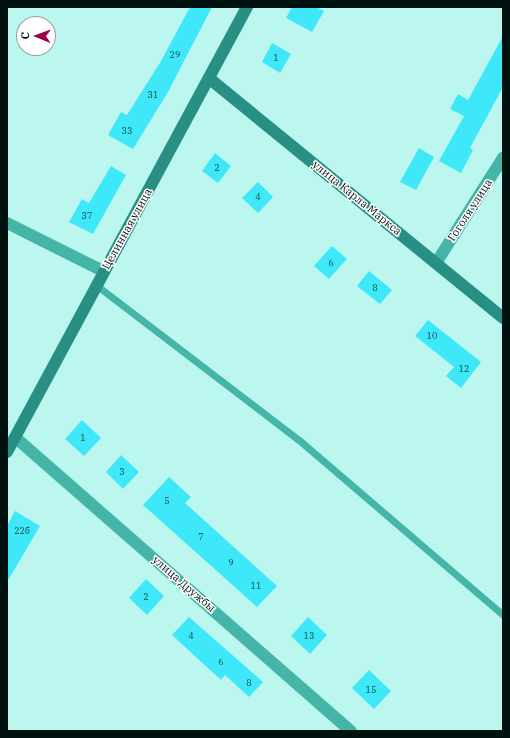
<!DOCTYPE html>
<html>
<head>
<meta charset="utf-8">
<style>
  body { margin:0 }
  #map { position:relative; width:510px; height:738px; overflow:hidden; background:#bbf7ee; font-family:"IBM Plex Serif",serif }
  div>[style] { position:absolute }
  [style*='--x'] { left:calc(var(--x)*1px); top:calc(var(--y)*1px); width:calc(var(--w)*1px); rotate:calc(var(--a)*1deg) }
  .building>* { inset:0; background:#3fe8f9 }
  .lane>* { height:7px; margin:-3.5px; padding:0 3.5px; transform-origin:3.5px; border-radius:3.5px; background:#45b5a8 }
  .street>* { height:12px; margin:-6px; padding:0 6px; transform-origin:6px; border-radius:6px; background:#45b5a8 }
  .secondary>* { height:12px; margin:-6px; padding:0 6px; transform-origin:6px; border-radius:6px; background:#288f84 }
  span { translate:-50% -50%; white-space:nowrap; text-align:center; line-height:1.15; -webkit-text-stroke:3px #fff; paint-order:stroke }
  .number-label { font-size:9px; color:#10484a }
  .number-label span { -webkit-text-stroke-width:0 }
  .street-label { font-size:11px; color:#001210 }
  .frame { position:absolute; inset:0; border:8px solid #001210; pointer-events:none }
  .north { position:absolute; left:16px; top:16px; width:40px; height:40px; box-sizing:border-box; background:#fff; border:1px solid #99a09f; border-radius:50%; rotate:271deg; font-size:11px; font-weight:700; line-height:16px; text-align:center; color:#001210 }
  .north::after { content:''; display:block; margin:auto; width:14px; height:18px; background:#9e0248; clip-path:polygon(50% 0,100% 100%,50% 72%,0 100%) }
</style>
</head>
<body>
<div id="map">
  <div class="building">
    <div style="clip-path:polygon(190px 7px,212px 7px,168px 92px,133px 149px,108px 135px,121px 112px,127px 115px,161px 61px)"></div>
    <div style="clip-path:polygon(292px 7px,316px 7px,324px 11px,312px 32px,286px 18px)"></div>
    <div style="clip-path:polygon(503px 36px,503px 87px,470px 148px,473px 150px,461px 173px,439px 161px,464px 116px,450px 109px,458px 94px,468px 100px)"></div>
    <div style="clip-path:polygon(272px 43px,291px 54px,280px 73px,262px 62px)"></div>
    <div style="clip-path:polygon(419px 148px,434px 157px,416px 190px,400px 182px)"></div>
    <div style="clip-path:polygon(215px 153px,231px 166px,218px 183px,202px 171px)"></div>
    <div style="clip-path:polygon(111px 166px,126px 175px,93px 234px,69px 222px,82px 199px,89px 203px)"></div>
    <div style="clip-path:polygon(258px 182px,273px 197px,258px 213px,242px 198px)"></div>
    <div style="clip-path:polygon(332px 246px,347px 259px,329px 279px,314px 266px)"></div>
    <div style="clip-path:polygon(369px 271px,392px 290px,380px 304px,357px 286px)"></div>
    <div style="clip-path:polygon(428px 320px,481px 362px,461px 388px,446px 376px,454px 367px,415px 336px)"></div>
    <div style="clip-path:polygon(82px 420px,101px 438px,84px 456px,65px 439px)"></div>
    <div style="clip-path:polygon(121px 455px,139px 472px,123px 489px,106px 472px)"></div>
    <div style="clip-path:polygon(169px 477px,191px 497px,185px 503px,277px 586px,257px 607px,143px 505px)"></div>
    <div style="clip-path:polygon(15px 511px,40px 526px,7px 582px,7px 526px)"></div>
    <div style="clip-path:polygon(146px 579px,164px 596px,147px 615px,129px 598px)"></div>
    <div style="clip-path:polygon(189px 617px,263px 682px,249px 697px,225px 675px,221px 680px,172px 635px)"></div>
    <div style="clip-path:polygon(308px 617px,327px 635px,310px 654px,291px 636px)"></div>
    <div style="clip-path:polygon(369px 670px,391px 691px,374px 709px,352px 688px)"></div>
  </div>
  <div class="lane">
    <div style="--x:96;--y:285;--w:255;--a:37.4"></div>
    <div style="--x:299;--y:440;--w:269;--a:40.6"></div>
  </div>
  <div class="street">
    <div style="--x:7;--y:223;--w:107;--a:26.6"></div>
    <div style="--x:436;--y:263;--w:125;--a:-57.5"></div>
    <div style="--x:16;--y:438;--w:445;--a:41.2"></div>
  </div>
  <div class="secondary">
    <div style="--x:210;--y:79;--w:378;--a:39.2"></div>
    <div style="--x:7;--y:452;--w:506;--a:-61.66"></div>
  </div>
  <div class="number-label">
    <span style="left:175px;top:55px">29</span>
    <span style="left:276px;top:58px">1</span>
    <span style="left:153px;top:95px">31</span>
    <span style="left:127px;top:131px">33</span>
    <span style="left:217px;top:168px">2</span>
    <span style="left:258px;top:197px">4</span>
    <span style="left:87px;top:216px">37</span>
    <span style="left:331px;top:263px">6</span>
    <span style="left:375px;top:288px">8</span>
    <span style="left:432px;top:336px">10</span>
    <span style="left:464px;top:369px">12</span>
    <span style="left:83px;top:438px">1</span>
    <span style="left:122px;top:472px">3</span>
    <span style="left:167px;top:501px">5</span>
    <span style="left:22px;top:531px">22б</span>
    <span style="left:201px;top:537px">7</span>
    <span style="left:231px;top:563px">9</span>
    <span style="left:256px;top:586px">11</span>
    <span style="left:146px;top:597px">2</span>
    <span style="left:191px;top:636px">4</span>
    <span style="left:309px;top:636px">13</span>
    <span style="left:221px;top:662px">6</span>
    <span style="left:249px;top:683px">8</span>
    <span style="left:371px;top:690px">15</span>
  </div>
  <div class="street-label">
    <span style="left:357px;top:198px;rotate:39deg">улица Карла Маркса</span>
    <span style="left:470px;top:210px;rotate:-57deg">Гоголя улица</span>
    <span style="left:127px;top:229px;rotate:-61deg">Целинная улица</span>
    <span style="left:184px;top:584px;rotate:41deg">улица Дружбы</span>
  </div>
  <div class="frame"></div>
  <div class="north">С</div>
</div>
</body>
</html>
